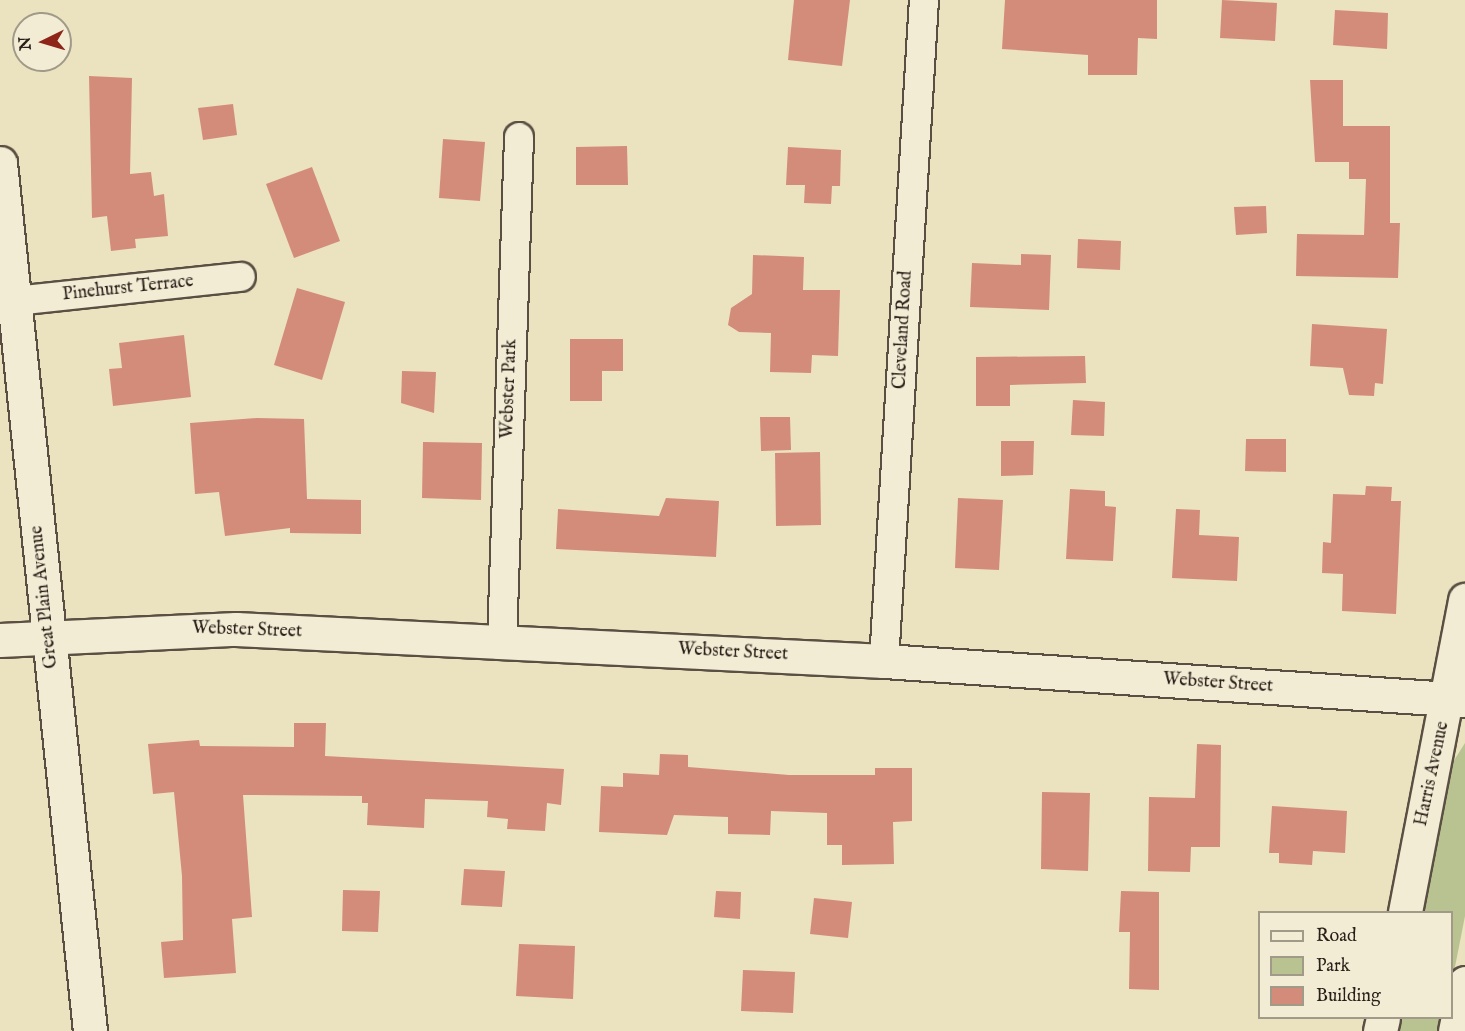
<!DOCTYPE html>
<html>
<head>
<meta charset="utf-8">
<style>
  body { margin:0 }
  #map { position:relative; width:1465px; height:1031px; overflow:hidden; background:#ebe2bf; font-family:"IM FELL English",serif }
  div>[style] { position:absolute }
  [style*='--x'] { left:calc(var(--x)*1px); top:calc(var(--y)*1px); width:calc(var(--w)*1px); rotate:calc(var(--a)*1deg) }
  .green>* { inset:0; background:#b9c391 }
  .building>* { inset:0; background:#d38c79 }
  .roads { filter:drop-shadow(2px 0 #5a4f42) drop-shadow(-2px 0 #5a4f42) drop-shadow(0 2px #5a4f42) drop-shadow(0 -2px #5a4f42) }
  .street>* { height:28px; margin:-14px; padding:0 14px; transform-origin:14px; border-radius:14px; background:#f2ecd5 }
  .secondary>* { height:33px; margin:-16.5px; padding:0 16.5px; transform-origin:16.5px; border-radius:16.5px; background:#f2ecd5 }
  span { translate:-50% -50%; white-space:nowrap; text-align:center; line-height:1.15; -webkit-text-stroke:6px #f2ecd5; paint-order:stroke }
  .street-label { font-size:18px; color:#2a1e18 }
  .legend { position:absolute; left:1258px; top:911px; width:195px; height:108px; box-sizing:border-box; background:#f2ecd5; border:2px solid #a29a89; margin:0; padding:8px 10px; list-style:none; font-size:18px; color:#2a1e18 }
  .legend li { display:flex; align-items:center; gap:12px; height:30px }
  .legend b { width:30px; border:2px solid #a29a89 }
  .north { position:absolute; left:12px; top:12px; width:60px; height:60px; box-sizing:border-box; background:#f2ecd5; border:2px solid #a29a89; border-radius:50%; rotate:265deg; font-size:16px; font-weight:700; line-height:24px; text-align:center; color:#2a1e18 }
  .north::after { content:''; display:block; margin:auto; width:21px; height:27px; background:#8f2418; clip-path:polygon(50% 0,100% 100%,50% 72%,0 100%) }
</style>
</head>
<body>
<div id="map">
  <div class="green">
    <div style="clip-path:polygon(1465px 743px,1465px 916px,1452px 982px,1452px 912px,1421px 912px,1453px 762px)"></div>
    <div style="clip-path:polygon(1399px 1018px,1444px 1018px,1442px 1031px,1396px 1031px)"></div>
  </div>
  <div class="building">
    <div style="clip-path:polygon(794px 0,850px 0,842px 66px,788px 60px)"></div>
    <div style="clip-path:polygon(1005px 0,1157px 0,1157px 39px,1138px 38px,1137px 75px,1088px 75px,1088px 55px,1002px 49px)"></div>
    <div style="clip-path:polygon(1222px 0,1277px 3px,1275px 41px,1220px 38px)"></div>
    <div style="clip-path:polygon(1335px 10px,1388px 13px,1387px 49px,1333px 45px)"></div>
    <div style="clip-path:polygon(89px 76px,132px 78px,130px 174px,151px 172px,154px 196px,164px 194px,168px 236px,135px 239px,136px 248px,111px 251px,107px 216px,92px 218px)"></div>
    <div style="clip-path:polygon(1310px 80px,1343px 80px,1343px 126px,1390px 126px,1390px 223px,1400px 223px,1398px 278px,1296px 276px,1297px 234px,1364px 235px,1366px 179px,1349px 179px,1349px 162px,1315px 162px)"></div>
    <div style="clip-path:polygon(233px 104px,237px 135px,203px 140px,198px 108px)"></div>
    <div style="clip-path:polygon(443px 139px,485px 142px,480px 201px,439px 198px)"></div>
    <div style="clip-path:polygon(627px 146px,628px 185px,576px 185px,576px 147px)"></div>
    <div style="clip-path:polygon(788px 147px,841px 150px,840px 186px,832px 186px,831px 204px,804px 203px,805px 185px,786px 185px)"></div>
    <div style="clip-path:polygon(312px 167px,340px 241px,294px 258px,266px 184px)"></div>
    <div style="clip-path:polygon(1266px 206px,1267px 233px,1236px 235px,1234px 207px)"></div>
    <div style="clip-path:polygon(1078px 239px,1121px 241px,1120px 270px,1077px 268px)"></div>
    <div style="clip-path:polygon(1021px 254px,1051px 255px,1049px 310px,970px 307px,972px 263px,1021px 265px)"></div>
    <div style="clip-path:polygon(753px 255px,804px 257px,803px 290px,840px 290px,838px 356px,812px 355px,811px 373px,770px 372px,771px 333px,739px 332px,728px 325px,731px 308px,752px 294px)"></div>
    <div style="clip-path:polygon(297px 288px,345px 302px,322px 380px,274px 365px)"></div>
    <div style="clip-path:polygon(1312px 324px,1387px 329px,1383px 384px,1375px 383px,1374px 396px,1349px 395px,1343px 368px,1310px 366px)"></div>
    <div style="clip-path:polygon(184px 335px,191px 397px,113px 406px,109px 369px,122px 368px,119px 343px)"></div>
    <div style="clip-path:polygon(570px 339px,623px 339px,623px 371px,602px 371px,602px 401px,570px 401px)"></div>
    <div style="clip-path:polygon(1085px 356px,1086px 383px,1010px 385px,1010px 406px,976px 406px,976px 357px)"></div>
    <div style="clip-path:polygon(402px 371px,436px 372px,434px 413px,401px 403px)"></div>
    <div style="clip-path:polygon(1073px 400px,1105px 402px,1104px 436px,1071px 435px)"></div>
    <div style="clip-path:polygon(760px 417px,790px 417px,791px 450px,761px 451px)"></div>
    <div style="clip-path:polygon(257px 418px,304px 419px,307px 499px,361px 500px,361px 534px,290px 533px,290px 528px,225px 536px,219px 492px,195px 494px,190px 423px)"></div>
    <div style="clip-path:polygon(1246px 439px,1286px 439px,1286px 472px,1245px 471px)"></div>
    <div style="clip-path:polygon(1001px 441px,1034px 441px,1033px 475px,1001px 476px)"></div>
    <div style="clip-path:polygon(423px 442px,482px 443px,481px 500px,422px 498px)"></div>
    <div style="clip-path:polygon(820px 452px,821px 525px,776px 526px,775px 453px)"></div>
    <div style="clip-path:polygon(1366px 486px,1392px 487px,1391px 501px,1401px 501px,1396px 614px,1342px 611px,1343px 574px,1322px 573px,1323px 542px,1331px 543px,1333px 494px,1365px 495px)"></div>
    <div style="clip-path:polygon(1070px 489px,1105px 491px,1105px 506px,1116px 507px,1113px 561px,1066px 559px)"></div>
    <div style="clip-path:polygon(666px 498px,719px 501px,716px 557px,556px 549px,558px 509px,659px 516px)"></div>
    <div style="clip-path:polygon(958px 498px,1003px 500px,999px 570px,955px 568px)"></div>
    <div style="clip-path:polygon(1176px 509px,1200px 510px,1199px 535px,1239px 537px,1237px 581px,1172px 578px)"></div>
    <div style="clip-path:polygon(294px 723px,326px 723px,325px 756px,564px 769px,561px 805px,547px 803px,545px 831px,507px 829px,508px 819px,487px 817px,488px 801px,425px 799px,424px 828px,367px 825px,368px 803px,362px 803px,362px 796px,243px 795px,252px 917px,232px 919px,236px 973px,164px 978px,161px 942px,183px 940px,182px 876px,174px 792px,153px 794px,148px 744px,199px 740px,200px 746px,294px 747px)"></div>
    <div style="clip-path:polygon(1197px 744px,1221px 745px,1220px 847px,1191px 847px,1190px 872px,1148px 871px,1149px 797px,1195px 798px)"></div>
    <div style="clip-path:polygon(660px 754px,688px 755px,688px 767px,789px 775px,875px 775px,875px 768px,912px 768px,912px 821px,893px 822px,894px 864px,842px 865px,842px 845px,827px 845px,827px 813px,771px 811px,770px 835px,728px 834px,728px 817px,674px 815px,667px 835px,599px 832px,601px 786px,623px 787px,623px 773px,659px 775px)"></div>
    <div style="clip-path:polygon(1042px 792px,1090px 793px,1088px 871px,1041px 869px)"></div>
    <div style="clip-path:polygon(1272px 806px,1347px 811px,1345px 853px,1313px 851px,1312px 865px,1279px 863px,1279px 853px,1269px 853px)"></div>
    <div style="clip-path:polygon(464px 869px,505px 871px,502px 907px,461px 905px)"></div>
    <div style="clip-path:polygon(343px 890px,380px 891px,378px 932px,342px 931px)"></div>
    <div style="clip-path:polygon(716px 891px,741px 892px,740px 919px,714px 917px)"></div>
    <div style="clip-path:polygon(1121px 891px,1159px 892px,1159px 990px,1129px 989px,1130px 932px,1119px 932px)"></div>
    <div style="clip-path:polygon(814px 898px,852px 902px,848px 938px,810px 934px)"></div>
    <div style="clip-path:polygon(519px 944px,575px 946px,573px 999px,516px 996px)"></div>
    <div style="clip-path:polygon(743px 970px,795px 972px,793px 1013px,741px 1011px)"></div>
  </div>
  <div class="roads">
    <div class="street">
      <div style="--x:15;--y:301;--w:227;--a:-6.1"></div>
      <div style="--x:502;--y:642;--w:505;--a:-88.07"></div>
      <div style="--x:884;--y:661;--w:662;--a:-86.54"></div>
    </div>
    <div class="secondary">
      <div style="--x:0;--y:163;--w:873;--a:84.08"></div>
      <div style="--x:0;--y:640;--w:236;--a:-2.7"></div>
      <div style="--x:236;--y:629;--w:649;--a:2.83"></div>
      <div style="--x:884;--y:661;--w:582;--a:3.84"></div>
      <div style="--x:1405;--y:912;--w:318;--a:-79.1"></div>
      <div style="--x:1380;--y:1031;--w:13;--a:-77"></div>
      <div style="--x:1455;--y:1031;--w:49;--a:-78.2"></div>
    </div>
  </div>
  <div class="street-label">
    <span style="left:128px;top:289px;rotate:-6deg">Pinehurst Terrace</span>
    <span style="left:904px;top:330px;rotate:-87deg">Cleveland Road</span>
    <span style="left:510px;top:389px;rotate:-88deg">Webster Park</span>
    <span style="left:45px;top:597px;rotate:-96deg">Great Plain Avenue</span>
    <span style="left:247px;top:631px;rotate:2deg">Webster Street</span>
    <span style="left:733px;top:653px;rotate:3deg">Webster Street</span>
    <span style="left:1218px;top:684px;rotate:4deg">Webster Street</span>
    <span style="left:1433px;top:774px;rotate:-78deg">Harris Avenue</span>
  </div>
  <ul class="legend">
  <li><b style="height:8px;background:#f2ecd5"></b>Road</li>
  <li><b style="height:16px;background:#b9c391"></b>Park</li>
  <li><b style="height:16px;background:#d38c79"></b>Building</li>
  </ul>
  <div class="north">N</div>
</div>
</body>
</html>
